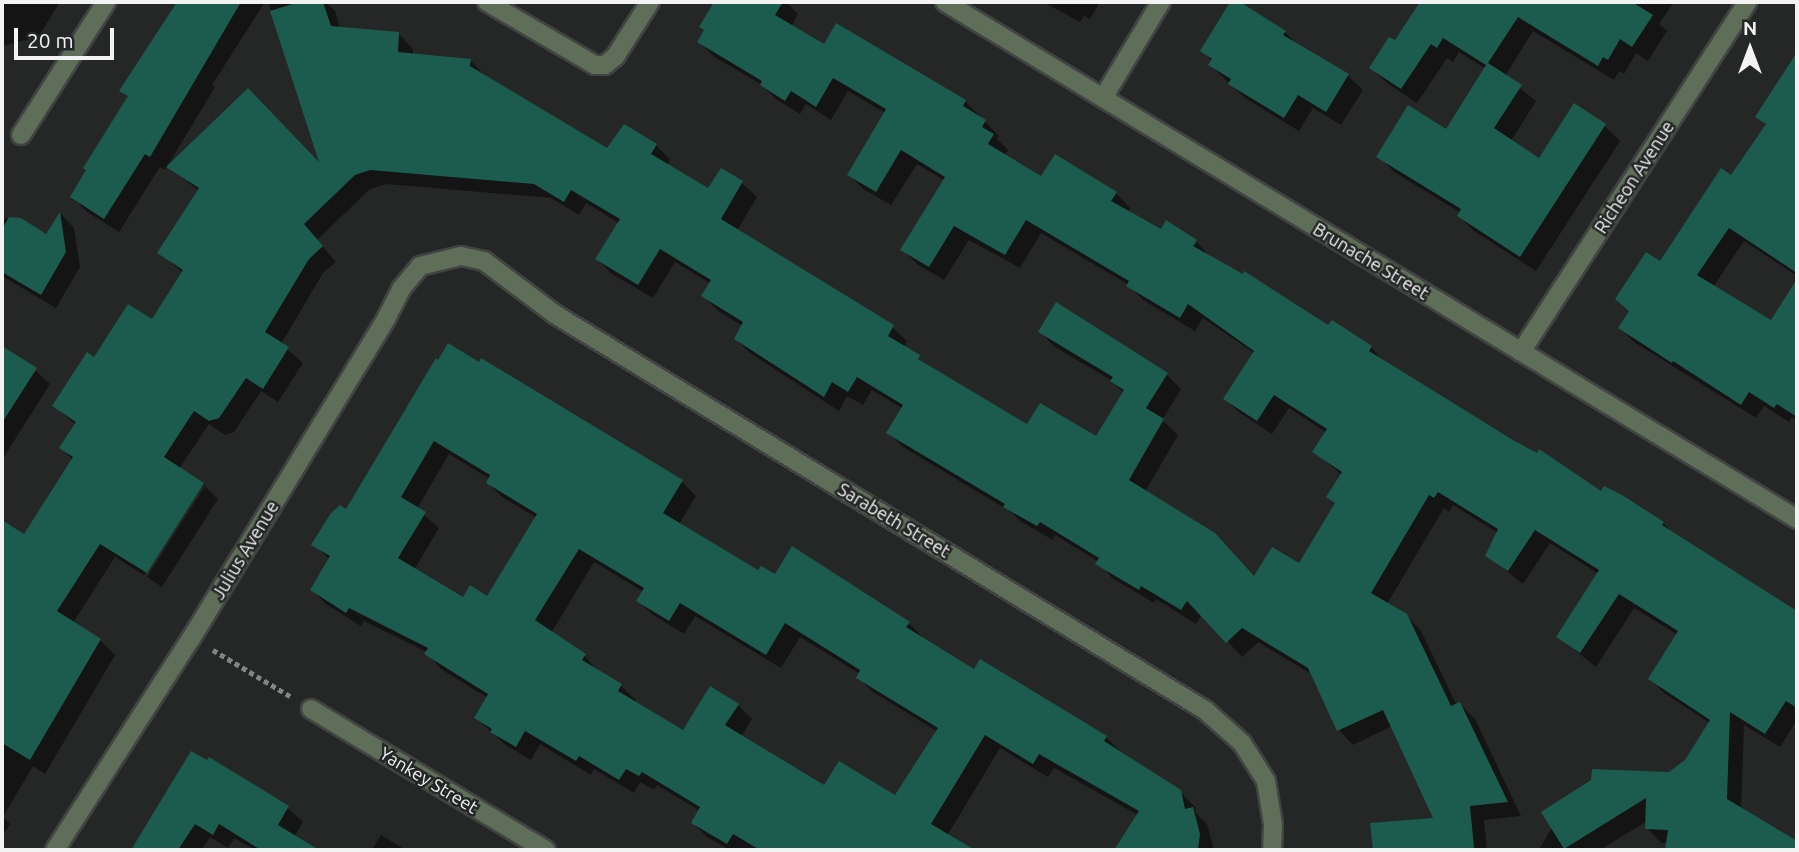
<!DOCTYPE html>
<html>
<head>
<meta charset="utf-8">
<style>
  body { margin:0 }
  #map { position:relative; width:1799px; height:852px; overflow:hidden; background:#242725; font-family:Ubuntu,sans-serif }
  div>[style] { position:absolute }
  [style*='--x'] { left:calc(var(--x)*1px); top:calc(var(--y)*1px); width:calc(var(--w)*1px); rotate:calc(var(--a)*1deg) }
  .shadow>* { inset:0; background:#0007 }
  .building>* { inset:0; background:#1c5c4e }
  .path>* { height:4.5px; margin-top:-2.25px; transform-origin:0; background:repeating-linear-gradient(90deg,#838584 0 5px,transparent 0 8.5px) }
  .roads { filter:drop-shadow(2px 0 #414442) drop-shadow(-2px 0 #414442) drop-shadow(0 2px #414442) drop-shadow(0 -2px #414442) }
  .street>* { height:18px; margin:-9px; padding:0 9px; transform-origin:9px; border-radius:9px; background:#5e6e58 }
  span { translate:-50% -50%; white-space:nowrap; text-align:center; line-height:1.15; -webkit-text-stroke:5px #242725; paint-order:stroke }
  .street-label { font-size:18px; color:#f2f3f2 }
  .frame { position:absolute; inset:0; border:4px solid #f2f3f2; pointer-events:none }
  .north { position:absolute; left:1715px; top:14px; width:70px; height:70px; -webkit-text-stroke:5px #242725; paint-order:stroke; rotate:0deg; font-size:19px; font-weight:700; line-height:28px; text-align:center; color:#f2f3f2 }
  .north::after { content:''; display:block; margin:auto; width:24px; height:32px; background:#f2f3f2; clip-path:polygon(50% 0,100% 100%,50% 72%,0 100%) }
  .scale { position:absolute; left:14px; top:28px; width:100px; height:32px; box-sizing:border-box; border:4px solid #f2f3f2; border-top:0; padding-left:9px; font-size:21px; line-height:24px; white-space:nowrap; color:#f2f3f2; -webkit-text-stroke:5px #242725; paint-order:stroke }
</style>
</head>
<body>
<div id="map">
  <div class="shadow">
    <div style="clip-path:polygon(2px 2px,60px 2px,38px 37px,2px 46px)"></div>
    <div style="clip-path:polygon(178px 2px,265px 2px,212px 85px,215px 87px,165px 170px,160px 167px,119px 232px,86px 211px,72px 196px,129px 98px,122px 90px)"></div>
    <div style="clip-path:polygon(268px 2px,325px 2px,335px 11px,340px 29px,399px 34px,413px 49px,413px 55px,470px 60px,484px 75px,607px 150px,656px 145px,670px 160px,667px 166px,709px 191px,721px 170px,742px 183px,757px 197px,737px 231px,892px 327px,907px 341px,904px 347px,931px 369px,1028px 427px,1096px 438px,1124px 393px,1111px 380px,1055px 347px,1040px 332px,1166px 374px,1181px 389px,1162px 420px,1178px 435px,1145px 492px,1255px 578px,1300px 566px,1336px 504px,1328px 497px,1342px 475px,1315px 452px,1327px 433px,1289px 408px,1272px 434px,1240px 413px,1225px 399px,1254px 353px,1203px 318px,1195px 331px,1143px 300px,1129px 285px,1041px 233px,1020px 268px,969px 240px,944px 280px,917px 264px,903px 250px,944px 180px,917px 164px,891px 205px,863px 189px,849px 174px,885px 113px,848px 91px,831px 120px,806px 104px,800px 114px,776px 99px,762px 85px,713px 56px,699px 41px,705px 31px,701px 27px,716px 2px,786px 2px,798px 14px,791px 27px,824px 47px,965px 101px,999px 136px,997px 139px,1008px 150px,1004px 156px,1042px 179px,1116px 193px,1130px 208px,1128px 212px,1162px 231px,1196px 241px,1190px 254px,1197px 242px,1210px 257px,1329px 328px,1371px 347px,1385px 363px,1602px 493px,1663px 523px,1675px 535px,1797px 613px,1797px 720px,1780px 747px,1744px 725px,1741px 810px,1797px 843px,1797px 850px,1667px 850px,1668px 843px,1661px 843px,1647px 828px,1647px 821px,1600px 850px,1539px 850px,1552px 827px,1669px 774px,1686px 762px,1710px 723px,1664px 693px,1650px 678px,1678px 635px,1634px 608px,1596px 667px,1558px 637px,1599px 574px,1550px 543px,1523px 584px,1487px 555px,1498px 533px,1453px 505px,1449px 512px,1444px 508px,1387px 604px,1406px 615px,1421px 631px,1457px 706px,1460px 704px,1475px 719px,1521px 816px,1484px 820px,1487px 850px,1374px 850px,1372px 824px,1436px 819px,1392px 726px,1353px 745px,1339px 730px,1313px 675px,1258px 642px,1242px 657px,1202px 614px,1196px 624px,1156px 599px,1154px 603px,1112px 578px,1099px 562px,1055px 535px,1053px 540px,1020px 521px,1011px 512px,903px 447px,888px 432px,903px 409px,872px 390px,863px 405px,847px 396px,839px 411px,750px 353px,736px 339px,743px 326px,718px 311px,704px 296px,711px 284px,675px 262px,653px 298px,612px 274px,597px 259px,619px 223px,586px 203px,579px 215px,551px 198px,386px 184px,370px 189px,317px 240px,336px 262px,323px 273px,281px 344px,303px 363px,278px 402px,261px 391px,234px 432px,225px 435px,209px 424px,179px 469px,204px 486px,201px 486px,144px 575px,115px 557px,73px 623px,100px 640px,115px 655px,45px 774px,33px 766px,3px 817px,10px 824px,2px 837px,2px 539px,9px 527px,25px 537px,73px 460px,61px 448px,76px 425px,54px 406px,95px 359px,152px 321px,183px 273px,160px 253px,199px 191px,169px 167px,322px 168px)"></div>
    <div style="clip-path:polygon(1043px 2px,1100px 2px,1090px 19px,1084px 15px,1080px 22px)"></div>
    <div style="clip-path:polygon(1232px 2px,1285px 32px,1300px 47px,1348px 76px,1363px 90px,1341px 125px,1313px 108px,1299px 131px,1245px 98px,1210px 65px,1212px 61px,1202px 51px)"></div>
    <div style="clip-path:polygon(1422px 2px,1674px 2px,1659px 24px,1667px 31px,1648px 61px,1636px 53px,1624px 74px,1619px 71px,1614px 80px,1533px 31px,1505px 76px,1536px 101px,1511px 141px,1539px 160px,1605px 126px,1620px 141px,1536px 271px,1474px 231px,1459px 216px,1461px 213px,1394px 172px,1379px 156px,1447px 131px,1486px 69px,1459px 52px,1453px 62px,1447px 58px,1417px 103px,1387px 83px,1371px 68px,1395px 43px)"></div>
    <div style="clip-path:polygon(1797px 52px,1797px 276px,1744px 241px,1713px 287px,1772px 322px,1797px 283px,1797px 420px,1792px 417px,1789px 422px,1764px 406px,1756px 418px,1634px 342px,1620px 328px,1660px 264px,1732px 177px,1767px 126px,1757px 116px)"></div>
    <div style="clip-path:polygon(61px 214px,74px 228px,80px 267px,56px 308px,2px 276px,2px 218px,20px 220px,47px 236px)"></div>
    <div style="clip-path:polygon(2px 348px,35px 370px,50px 384px,2px 460px)"></div>
    <div style="clip-path:polygon(evenodd,436px 361px,682px 482px,696px 496px,679px 524px,758px 573px,909px 623px,923px 638px,975px 672px,1106px 737px,1120px 751px,1180px 792px,1195px 807px,1196px 813px,1207px 824px,1214px 850px,1116px 850px,1138px 815px,1054px 768px,1048px 777px,1000px 748px,947px 836px,970px 850px,730px 850px,707px 837px,693px 823px,700px 811px,657px 785px,654px 790px,640px 782px,634px 793px,594px 769px,591px 775px,540px 744px,531px 760px,507px 746px,476px 718px,488px 698px,441px 669px,427px 652px,364px 621px,361px 626px,326px 604px,312px 590px,330px 560px,314px 544px,347px 512px,436px 361px,449px 454px,490px 479px,488px 483px,502px 497px,537px 518px,488px 598px,464px 599px,414px 570px,439px 528px,417px 509px,449px 454px,436px 361px,594px 562px,644px 592px,638px 601px,653px 615px,684px 634px,695px 616px,781px 668px,800px 637px,860px 674px,858px 677px,873px 692px,938px 732px,896px 797px,825px 788px,741px 737px,752px 719px,738px 705px,683px 732px,634px 703px,636px 700px,621px 686px,598px 672px,585px 656px,551px 633px,594px 562px)"></div>
    <div style="clip-path:polygon(205px 486px,218px 499px,162px 587px,147px 577px)"></div>
    <div style="clip-path:polygon(209px 759px,288px 808px,303px 822px,294px 837px,316px 850px,255px 850px,234px 838px,228px 848px,210px 837px,201px 850px,134px 850px)"></div>
    <div style="clip-path:polygon(381px 835px,406px 850px,372px 850px)"></div>
  </div>
  <div class="building">
    <div style="clip-path:polygon(177px 2px,241px 2px,150px 157px,145px 154px,104px 219px,70px 197px,86px 170px,83px 168px,128px 96px,119px 91px)"></div>
    <div style="clip-path:polygon(299px 2px,323px 2px,331px 26px,399px 32px,398px 52px,471px 59px,470px 66px,607px 148px,624px 124px,657px 144px,651px 154px,708px 188px,721px 168px,743px 181px,721px 219px,894px 325px,888px 336px,920px 355px,918px 359px,1027px 424px,1040px 403px,1096px 436px,1124px 390px,1110px 381px,1113px 377px,1038px 332px,1056px 302px,1168px 373px,1146px 408px,1164px 419px,1129px 480px,1215px 533px,1254px 576px,1272px 547px,1299px 563px,1335px 503px,1326px 497px,1342px 472px,1312px 452px,1327px 429px,1274px 395px,1257px 421px,1223px 399px,1254px 351px,1188px 304px,1180px 318px,1126px 286px,1129px 281px,1026px 220px,1005px 255px,954px 226px,929px 267px,900px 250px,945px 177px,901px 150px,876px 192px,847px 175px,886px 109px,833px 78px,816px 107px,791px 91px,785px 101px,760px 85px,762px 81px,697px 42px,704px 30px,699px 27px,714px 2px,783px 2px,775px 15px,824px 44px,836px 23px,966px 100px,963px 106px,986px 120px,982px 127px,994px 134px,988px 144px,1041px 176px,1055px 154px,1117px 192px,1111px 201px,1161px 229px,1166px 220px,1197px 240px,1193px 246px,1243px 274px,1244px 271px,1328px 325px,1332px 320px,1372px 346px,1369px 351px,1513px 440px,1537px 453px,1539px 449px,1601px 491px,1604px 486px,1622px 495px,1664px 522px,1662px 525px,1797px 611px,1797px 708px,1786px 701px,1765px 734px,1730px 712px,1727px 799px,1797px 841px,1797px 850px,1665px 850px,1668px 830px,1645px 829px,1646px 798px,1564px 849px,1541px 812px,1591px 780px,1592px 769px,1669px 772px,1685px 760px,1710px 720px,1648px 679px,1678px 631px,1619px 594px,1580px 653px,1556px 637px,1599px 570px,1535px 530px,1508px 571px,1485px 556px,1498px 529px,1438px 492px,1434px 498px,1429px 495px,1371px 593px,1407px 614px,1451px 706px,1460px 702px,1508px 802px,1470px 806px,1474px 848px,1373px 850px,1370px 823px,1433px 818px,1383px 710px,1337px 731px,1308px 668px,1242px 628px,1226px 643px,1187px 601px,1181px 610px,1141px 586px,1139px 590px,1095px 564px,1099px 558px,1040px 522px,1037px 526px,1003px 507px,1005px 504px,886px 433px,903px 405px,857px 377px,848px 392px,832px 382px,824px 397px,734px 339px,743px 322px,701px 296px,711px 280px,660px 249px,638px 285px,595px 259px,620px 219px,571px 190px,564px 202px,534px 184px,370px 170px,355px 175px,304px 224px,323px 246px,309px 259px,265px 332px,289px 347px,263px 389px,246px 378px,219px 418px,209px 421px,194px 411px,164px 457px,204px 483px,147px 573px,100px 544px,57px 611px,101px 639px,30px 760px,2px 743px,2px 520px,24px 534px,73px 457px,59px 448px,76px 422px,52px 406px,87px 352px,94px 357px,128px 304px,152px 319px,183px 270px,157px 253px,199px 188px,166px 167px,248px 88px,319px 162px,270px 11px)"></div>
    <div style="clip-path:polygon(1230px 2px,1240px 2px,1286px 31px,1283px 35px,1349px 74px,1326px 112px,1298px 95px,1284px 118px,1228px 84px,1231px 79px,1208px 65px,1212px 59px,1200px 51px)"></div>
    <div style="clip-path:polygon(1420px 2px,1632px 2px,1653px 15px,1632px 47px,1620px 39px,1608px 60px,1603px 57px,1598px 66px,1518px 17px,1488px 63px,1522px 85px,1494px 128px,1539px 158px,1574px 103px,1606px 124px,1520px 257px,1457px 216px,1461px 209px,1376px 157px,1408px 105px,1446px 129px,1486px 65px,1443px 38px,1437px 48px,1431px 44px,1401px 89px,1369px 68px,1389px 37px,1395px 40px)"></div>
    <div style="clip-path:polygon(1797px 52px,1797px 273px,1729px 228px,1697px 275px,1771px 320px,1797px 279px,1797px 417px,1777px 404px,1774px 408px,1749px 392px,1741px 405px,1673px 361px,1672px 363px,1618px 328px,1629px 311px,1615px 299px,1646px 252px,1660px 261px,1721px 168px,1731px 175px,1766px 124px,1755px 117px)"></div>
    <div style="clip-path:polygon(60px 212px,66px 252px,41px 295px,2px 272px,2px 229px,9px 217px,21px 218px,46px 234px)"></div>
    <div style="clip-path:polygon(evenodd,448px 343px,479px 362px,481px 358px,683px 480px,663px 513px,758px 570px,761px 566px,775px 574px,792px 546px,910px 622px,906px 627px,974px 669px,980px 659px,1107px 736px,1104px 741px,1181px 790px,1185px 809px,1193px 807px,1200px 834px,1198px 850px,1114px 850px,1139px 811px,1039px 754px,1033px 764px,985px 735px,931px 824px,975px 850px,760px 850px,733px 834px,727px 844px,691px 823px,700px 807px,642px 772px,639px 776px,626px 769px,619px 780px,579px 756px,576px 761px,525px 731px,516px 747px,490px 732px,492px 729px,474px 718px,488px 694px,424px 654px,428px 648px,349px 608px,346px 613px,310px 590px,330px 556px,311px 545px,331px 513px,340px 505px,346px 509px,436px 358px,438px 360px,448px 343px,434px 441px,490px 475px,486px 483px,537px 514px,487px 596px,470px 585px,463px 597px,398px 558px,426px 512px,401px 497px,434px 441px,448px 343px,579px 549px,644px 588px,636px 601px,669px 621px,680px 603px,766px 655px,785px 623px,860px 670px,856px 678px,938px 728px,895px 795px,839px 761px,824px 785px,725px 725px,739px 704px,710px 686px,683px 730px,618px 691px,622px 684px,582px 660px,586px 654px,535px 620px,579px 549px)"></div>
    <div style="clip-path:polygon(2px 346px,37px 368px,2px 423px)"></div>
    <div style="clip-path:polygon(191px 751px,207px 760px,209px 757px,289px 806px,278px 825px,319px 850px,261px 850px,219px 824px,213px 835px,195px 824px,178px 850px,131px 850px)"></div>
  </div>
  <div class="path">
    <div style="--x:213;--y:650;--w:90;--a:30.9"></div>
  </div>
  <div class="roads">
    <div class="street">
      <div style="--x:487;--y:2;--w:125;--a:30.3"></div>
      <div style="--x:595;--y:65;--w:10;--a:0"></div>
      <div style="--x:605;--y:65;--w:13;--a:-39"></div>
      <div style="--x:615;--y:57;--w:65;--a:-57.5"></div>
      <div style="--x:945;--y:2;--w:997;--a:31.25"></div>
      <div style="--x:1103;--y:98;--w:112;--a:-58.9"></div>
      <div style="--x:21;--y:135;--w:158;--a:-57.4"></div>
      <div style="--x:1521;--y:352;--w:417;--a:-57.1"></div>
      <div style="--x:311;--y:709;--w:274;--a:31"></div>
      <div style="--x:55;--y:850;--w:253;--a:-57.3"></div>
      <div style="--x:192;--y:637;--w:373;--a:-58.6"></div>
      <div style="--x:386;--y:319;--w:34;--a:-63"></div>
      <div style="--x:401;--y:289;--w:30;--a:-50"></div>
      <div style="--x:420;--y:266;--w:42;--a:-13.7"></div>
      <div style="--x:461;--y:256;--w:24;--a:12"></div>
      <div style="--x:484;--y:261;--w:90;--a:36.9"></div>
      <div style="--x:556;--y:315;--w:760;--a:31.33"></div>
      <div style="--x:1205;--y:710;--w:50;--a:41.7"></div>
      <div style="--x:1242;--y:743;--w:45;--a:57.7"></div>
      <div style="--x:1266;--y:781;--w:44;--a:80.8"></div>
      <div style="--x:1273;--y:824;--w:26;--a:92"></div>
    </div>
  </div>
  <div class="street-label">
    <span style="left:1634px;top:177px;rotate:-57deg">Richeon Avenue</span>
    <span style="left:1371px;top:261px;rotate:31deg">Brunache Street</span>
    <span style="left:894px;top:520px;rotate:31deg">Sarabeth Street</span>
    <span style="left:245px;top:550px;rotate:-59deg">Julius Avenue</span>
    <span style="left:429px;top:780px;rotate:31deg">Yankey Street</span>
  </div>
  <div class="frame"></div>
  <div class="north">N</div>
  <div class="scale">20 m</div>
</div>
</body>
</html>
